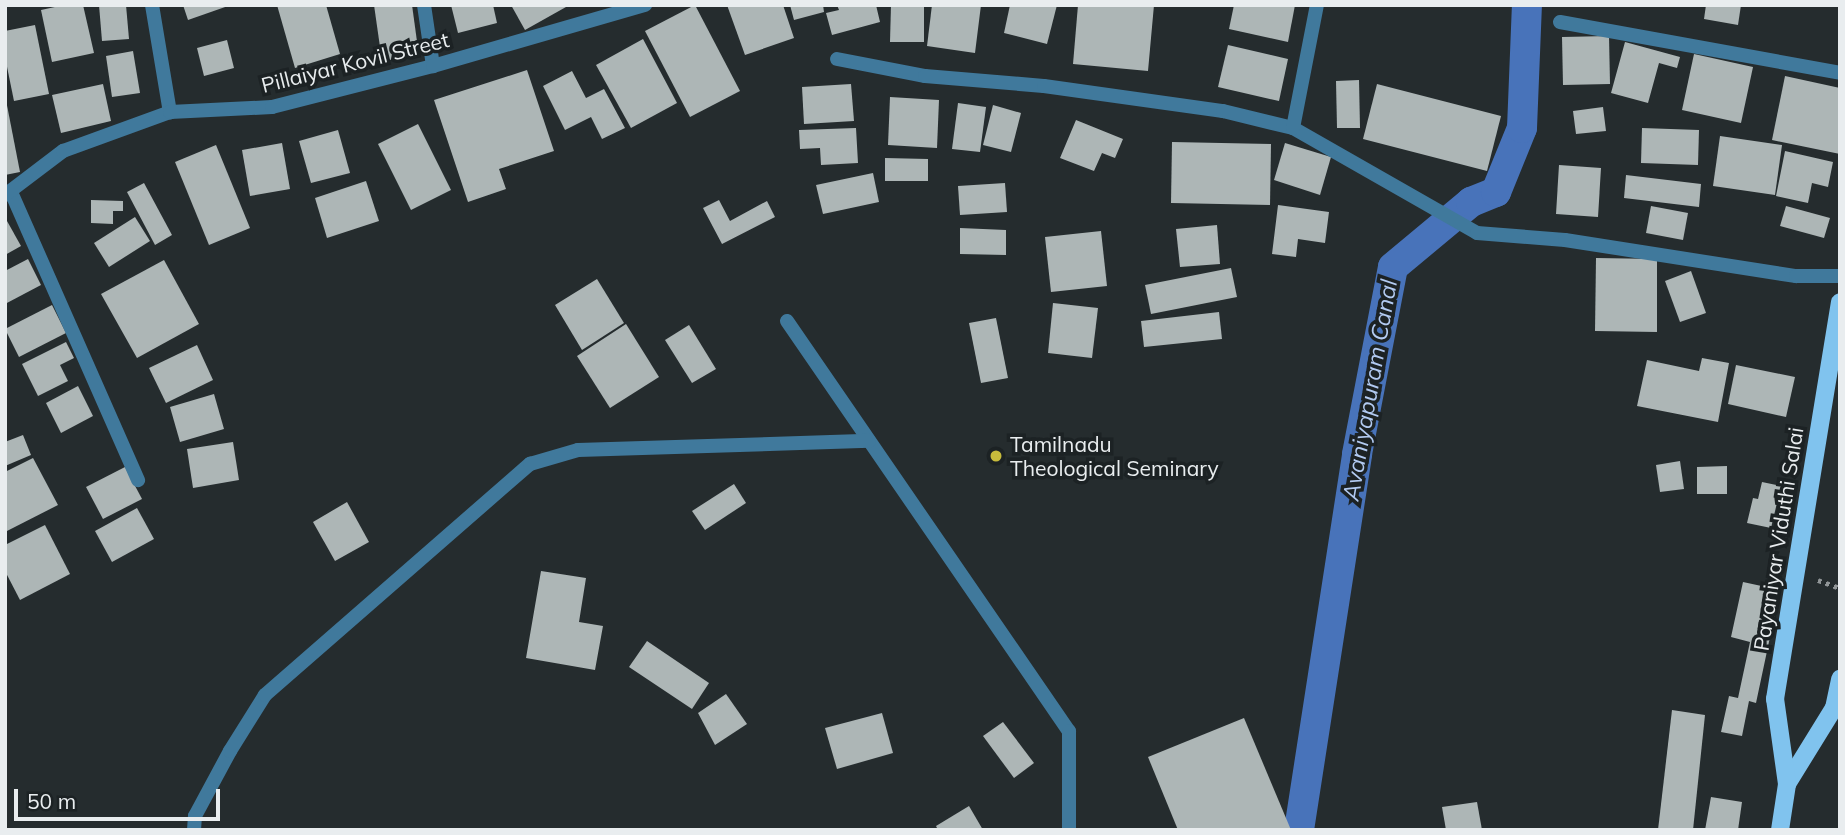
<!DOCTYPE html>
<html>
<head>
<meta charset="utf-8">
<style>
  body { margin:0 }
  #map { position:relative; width:1845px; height:835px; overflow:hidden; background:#252c2e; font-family:Mulish,sans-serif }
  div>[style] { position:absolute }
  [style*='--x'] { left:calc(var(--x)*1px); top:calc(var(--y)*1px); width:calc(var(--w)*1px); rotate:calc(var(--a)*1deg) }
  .canal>* { height:30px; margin:-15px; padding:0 15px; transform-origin:15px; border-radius:15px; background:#4873ba }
  .building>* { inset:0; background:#adb6b6 }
  .path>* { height:4.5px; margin-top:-2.25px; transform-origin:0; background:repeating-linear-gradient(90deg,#909597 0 3.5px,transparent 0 8.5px) }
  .street>* { height:14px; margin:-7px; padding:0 7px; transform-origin:7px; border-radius:7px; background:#40799c }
  .primary>* { height:18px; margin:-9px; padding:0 9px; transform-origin:9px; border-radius:9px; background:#80c3ee }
  .dots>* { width:19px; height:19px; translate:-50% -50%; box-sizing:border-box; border:4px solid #1c2224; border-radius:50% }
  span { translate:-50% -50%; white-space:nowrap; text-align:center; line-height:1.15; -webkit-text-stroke:7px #1c2224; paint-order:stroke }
  .street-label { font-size:21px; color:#e9edef }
  .poi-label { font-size:21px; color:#e9edef }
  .left { translate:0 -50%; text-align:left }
  .water-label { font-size:23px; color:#b2caf1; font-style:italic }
  .frame { position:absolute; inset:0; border:7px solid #e9edef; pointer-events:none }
  .scale { position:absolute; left:14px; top:789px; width:206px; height:32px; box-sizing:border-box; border:4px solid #e9edef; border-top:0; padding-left:9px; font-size:21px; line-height:24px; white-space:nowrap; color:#e9edef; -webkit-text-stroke:5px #1c2224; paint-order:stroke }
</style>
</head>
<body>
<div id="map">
  <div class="canal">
    <div style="--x:1299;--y:830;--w:380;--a:-81.2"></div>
    <div style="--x:1357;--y:454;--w:190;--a:-79.1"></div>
    <div style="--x:1393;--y:267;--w:102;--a:-39.8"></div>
    <div style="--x:1471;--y:202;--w:27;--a:-22"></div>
    <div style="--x:1496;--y:192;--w:69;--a:-67.9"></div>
    <div style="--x:1522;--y:128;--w:123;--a:-87.7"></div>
  </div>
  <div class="building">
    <div style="clip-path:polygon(64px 5px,83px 5px,94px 53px,52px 62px,41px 10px)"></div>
    <div style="clip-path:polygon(99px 5px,126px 5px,129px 39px,102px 41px)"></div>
    <div style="clip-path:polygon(183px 5px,228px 5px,228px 6px,188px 20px)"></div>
    <div style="clip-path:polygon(277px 5px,326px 5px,340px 54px,295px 68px)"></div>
    <div style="clip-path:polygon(374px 5px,412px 5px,419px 56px,382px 61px)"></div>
    <div style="clip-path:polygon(451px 5px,493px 5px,497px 23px,458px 33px)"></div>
    <div style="clip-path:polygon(511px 5px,565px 5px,566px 7px,525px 30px)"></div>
    <div style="clip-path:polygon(695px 5px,740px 91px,690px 117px,645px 31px)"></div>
    <div style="clip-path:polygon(727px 5px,783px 5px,794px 38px,745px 55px)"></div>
    <div style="clip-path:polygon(790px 5px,823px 5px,824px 12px,794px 20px)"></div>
    <div style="clip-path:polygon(837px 5px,876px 5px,880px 22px,832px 35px,826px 13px,839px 10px)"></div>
    <div style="clip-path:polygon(891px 5px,924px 5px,924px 42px,890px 42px)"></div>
    <div style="clip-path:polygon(932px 5px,981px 5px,975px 53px,927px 46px)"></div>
    <div style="clip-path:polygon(1010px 5px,1057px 5px,1047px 44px,1004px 33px)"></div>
    <div style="clip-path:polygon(1078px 5px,1154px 5px,1148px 71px,1073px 64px)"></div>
    <div style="clip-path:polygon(1234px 5px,1295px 5px,1288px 42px,1229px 29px)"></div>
    <div style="clip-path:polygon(1706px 5px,1741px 5px,1738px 25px,1704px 19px)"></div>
    <div style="clip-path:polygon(35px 25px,49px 94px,14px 101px,5px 57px,5px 31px)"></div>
    <div style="clip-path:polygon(1609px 36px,1610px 84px,1563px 85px,1562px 37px)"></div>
    <div style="clip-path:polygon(643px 39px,677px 103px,631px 128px,596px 65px)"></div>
    <div style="clip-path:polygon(227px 40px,234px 68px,204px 76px,197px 48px)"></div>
    <div style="clip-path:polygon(1625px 42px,1680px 57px,1677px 68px,1659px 63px,1648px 103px,1611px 93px)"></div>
    <div style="clip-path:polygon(1228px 45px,1288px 59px,1279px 101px,1218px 87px)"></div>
    <div style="clip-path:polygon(133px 51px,140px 93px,112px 97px,106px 56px)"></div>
    <div style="clip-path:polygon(1694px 54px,1753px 67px,1741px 123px,1682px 110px)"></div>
    <div style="clip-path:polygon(527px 70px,554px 151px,499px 169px,506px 189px,468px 202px,434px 100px)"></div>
    <div style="clip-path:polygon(572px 71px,586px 98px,604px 89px,625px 128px,602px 139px,591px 117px,565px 130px,543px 86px)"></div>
    <div style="clip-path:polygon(1785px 76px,1840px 88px,1840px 154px,1772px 140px)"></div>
    <div style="clip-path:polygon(1359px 80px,1360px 128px,1337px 128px,1336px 81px)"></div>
    <div style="clip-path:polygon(103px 84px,111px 121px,61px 133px,52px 95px)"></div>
    <div style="clip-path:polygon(851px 84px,854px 121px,804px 124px,802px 87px)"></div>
    <div style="clip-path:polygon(1377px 84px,1501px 116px,1487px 171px,1363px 139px)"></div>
    <div style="clip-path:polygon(5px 95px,20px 172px,5px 175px)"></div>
    <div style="clip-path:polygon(890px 97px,939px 100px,937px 148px,888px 145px)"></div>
    <div style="clip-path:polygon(958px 103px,986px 107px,980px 152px,952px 149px)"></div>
    <div style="clip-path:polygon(993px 105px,1021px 113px,1011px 152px,983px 145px)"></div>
    <div style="clip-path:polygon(1603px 107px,1606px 131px,1576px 134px,1573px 111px)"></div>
    <div style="clip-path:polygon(1076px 120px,1123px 139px,1115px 158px,1102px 153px,1094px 171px,1060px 158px)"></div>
    <div style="clip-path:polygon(418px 124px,451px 190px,411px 210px,378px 144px)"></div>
    <div style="clip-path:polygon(856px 128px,858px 163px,821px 165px,820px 148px,800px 149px,799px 130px)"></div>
    <div style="clip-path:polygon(1642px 128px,1699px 130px,1698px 165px,1641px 163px)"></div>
    <div style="clip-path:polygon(338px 130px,350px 173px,311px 183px,299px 141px)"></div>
    <div style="clip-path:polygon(1720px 136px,1782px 145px,1775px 195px,1713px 186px)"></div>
    <div style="clip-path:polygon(1172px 142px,1271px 144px,1270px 205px,1171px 203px)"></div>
    <div style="clip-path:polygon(282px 143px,290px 189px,250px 196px,242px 150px)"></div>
    <div style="clip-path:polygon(1285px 143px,1331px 157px,1320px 195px,1274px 180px)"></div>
    <div style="clip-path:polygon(216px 145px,250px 228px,209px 245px,175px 162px)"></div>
    <div style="clip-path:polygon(1785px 151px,1833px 162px,1828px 187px,1812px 183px,1808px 203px,1776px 196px)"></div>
    <div style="clip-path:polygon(885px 158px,928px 159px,928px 181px,885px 181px)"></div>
    <div style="clip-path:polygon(1559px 165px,1601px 168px,1598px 217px,1556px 214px)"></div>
    <div style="clip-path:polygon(873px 173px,879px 202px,823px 214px,816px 185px)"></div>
    <div style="clip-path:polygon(1626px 175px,1701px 184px,1699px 207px,1624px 198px)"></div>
    <div style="clip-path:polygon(366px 181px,379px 221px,327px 238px,315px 198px)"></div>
    <div style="clip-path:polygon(144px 183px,172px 235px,155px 245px,127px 192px)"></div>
    <div style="clip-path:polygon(1005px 183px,1007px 212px,960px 215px,958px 186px)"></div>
    <div style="clip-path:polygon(91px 200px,123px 201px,123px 211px,113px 211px,113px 224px,91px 223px)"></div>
    <div style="clip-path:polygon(719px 200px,730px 221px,767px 201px,775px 217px,722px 244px,703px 208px)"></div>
    <div style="clip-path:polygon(1278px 205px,1329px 212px,1325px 243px,1298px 239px,1296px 257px,1272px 254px)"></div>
    <div style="clip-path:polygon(1651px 206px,1688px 213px,1683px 240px,1646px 233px)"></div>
    <div style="clip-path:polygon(1786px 206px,1830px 218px,1824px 238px,1780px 226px)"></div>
    <div style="clip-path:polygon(135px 217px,150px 241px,109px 267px,94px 243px)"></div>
    <div style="clip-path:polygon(7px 221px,21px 246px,5px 255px,5px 222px)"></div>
    <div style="clip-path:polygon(1217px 225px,1220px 264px,1180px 267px,1176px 229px)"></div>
    <div style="clip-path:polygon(960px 228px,1006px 230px,1006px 255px,960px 254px)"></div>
    <div style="clip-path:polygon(1101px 231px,1107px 286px,1051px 292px,1045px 237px)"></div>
    <div style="clip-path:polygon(1596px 258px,1657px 259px,1657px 332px,1595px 331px)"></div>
    <div style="clip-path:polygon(28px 259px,41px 285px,5px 304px,5px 271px)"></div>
    <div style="clip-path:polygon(164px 260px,199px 324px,137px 358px,101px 294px)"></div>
    <div style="clip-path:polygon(1231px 268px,1237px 297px,1151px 314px,1145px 285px)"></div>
    <div style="clip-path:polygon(1691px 271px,1706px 313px,1680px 322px,1665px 281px)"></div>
    <div style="clip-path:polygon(597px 279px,624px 323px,582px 350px,555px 305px)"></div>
    <div style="clip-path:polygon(1053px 303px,1098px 308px,1092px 358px,1048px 353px)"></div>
    <div style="clip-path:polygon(52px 305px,66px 333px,19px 357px,5px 329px)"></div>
    <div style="clip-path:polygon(1219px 312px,1222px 339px,1144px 347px,1141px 321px)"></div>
    <div style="clip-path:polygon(996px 318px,1008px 378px,981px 383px,969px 323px)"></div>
    <div style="clip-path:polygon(626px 324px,659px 377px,610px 408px,577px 356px)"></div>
    <div style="clip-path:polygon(689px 325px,716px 369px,692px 383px,665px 340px)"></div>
    <div style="clip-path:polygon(66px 342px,74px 358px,60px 365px,68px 381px,38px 396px,22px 364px)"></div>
    <div style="clip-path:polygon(197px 345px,213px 380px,166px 403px,149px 368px)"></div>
    <div style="clip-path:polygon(1702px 358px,1729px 363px,1718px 422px,1637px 406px,1647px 360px,1699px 371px)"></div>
    <div style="clip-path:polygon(1736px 365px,1795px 377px,1786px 417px,1728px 404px)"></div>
    <div style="clip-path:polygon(78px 386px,93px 416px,61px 433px,46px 403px)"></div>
    <div style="clip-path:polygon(214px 394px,224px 429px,180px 442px,170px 407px)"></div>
    <div style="clip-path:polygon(23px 435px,31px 455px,5px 466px,5px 442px)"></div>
    <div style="clip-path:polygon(233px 442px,239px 480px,193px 488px,187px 449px)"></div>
    <div style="clip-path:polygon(33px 458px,58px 505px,5px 532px,5px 472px)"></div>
    <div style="clip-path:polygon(1680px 461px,1684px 489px,1660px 492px,1656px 465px)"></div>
    <div style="clip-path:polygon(1727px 466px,1727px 494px,1697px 494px,1697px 467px)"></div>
    <div style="clip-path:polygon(125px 467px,142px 499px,103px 519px,86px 487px)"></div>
    <div style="clip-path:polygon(1762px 482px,1781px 486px,1771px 528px,1747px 523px,1753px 498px,1758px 499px)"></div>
    <div style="clip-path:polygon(734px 484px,746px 503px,705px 530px,692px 511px)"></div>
    <div style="clip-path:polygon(347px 502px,369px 542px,335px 561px,313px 522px)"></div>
    <div style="clip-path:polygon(137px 508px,154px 539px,112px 562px,95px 531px)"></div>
    <div style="clip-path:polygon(45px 525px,70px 574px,20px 600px,5px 571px,5px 545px)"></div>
    <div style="clip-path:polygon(541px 571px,586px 578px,579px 622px,603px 626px,595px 670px,526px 658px)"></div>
    <div style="clip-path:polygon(1743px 582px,1780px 590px,1756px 703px,1749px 701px,1742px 736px,1721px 732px,1729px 696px,1738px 698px,1750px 642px,1731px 637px)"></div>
    <div style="clip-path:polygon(647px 641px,709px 683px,692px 709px,629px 667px)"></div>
    <div style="clip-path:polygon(726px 694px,747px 724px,715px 745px,698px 713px)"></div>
    <div style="clip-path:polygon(1672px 710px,1705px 715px,1693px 830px,1658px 830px)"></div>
    <div style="clip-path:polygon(882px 713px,893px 753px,837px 769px,825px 728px)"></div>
    <div style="clip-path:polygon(1244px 718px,1291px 830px,1178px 830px,1148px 757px)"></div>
    <div style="clip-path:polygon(1003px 722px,1034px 763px,1014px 778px,983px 736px)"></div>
    <div style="clip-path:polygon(1711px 797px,1742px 802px,1738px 830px,1705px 830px)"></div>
    <div style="clip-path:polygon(1477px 802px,1482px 830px,1446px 830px,1442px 807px)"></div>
    <div style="clip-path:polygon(969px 806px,983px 830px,938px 830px,936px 826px)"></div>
  </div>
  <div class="path">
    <div style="--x:1818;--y:580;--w:23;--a:20"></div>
  </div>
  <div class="street">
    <div style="--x:152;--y:5;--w:109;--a:80.5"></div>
    <div style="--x:424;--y:5;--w:62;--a:81.6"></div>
    <div style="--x:1560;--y:22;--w:285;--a:10.3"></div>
    <div style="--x:837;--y:59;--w:90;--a:10.9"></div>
    <div style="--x:925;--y:76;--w:119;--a:4.8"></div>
    <div style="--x:1044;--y:86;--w:181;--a:8"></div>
    <div style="--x:1223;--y:111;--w:72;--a:13.7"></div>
    <div style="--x:1293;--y:128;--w:212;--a:29.7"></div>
    <div style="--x:1477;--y:233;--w:88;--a:4.5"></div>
    <div style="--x:1565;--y:240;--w:234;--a:8.9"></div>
    <div style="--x:1796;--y:276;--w:44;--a:0"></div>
    <div style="--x:1293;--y:128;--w:125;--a:-79"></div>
    <div style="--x:11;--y:192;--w:315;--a:66.2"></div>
    <div style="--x:5;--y:195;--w:73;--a:-37.2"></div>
    <div style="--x:63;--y:151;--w:114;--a:-20"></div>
    <div style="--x:170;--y:112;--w:102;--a:-2.8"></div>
    <div style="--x:272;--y:107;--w:166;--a:-14.3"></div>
    <div style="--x:433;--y:66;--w:221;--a:-16.1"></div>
    <div style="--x:787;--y:321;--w:498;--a:55.5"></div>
    <div style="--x:1069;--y:731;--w:99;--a:90"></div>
    <div style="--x:194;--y:830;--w:14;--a:-86"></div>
    <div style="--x:195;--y:816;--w:74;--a:-61.7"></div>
    <div style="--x:230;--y:751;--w:66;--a:-58"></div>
    <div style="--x:265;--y:695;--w:352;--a:-41.1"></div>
    <div style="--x:530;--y:464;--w:50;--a:-16.3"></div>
    <div style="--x:578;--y:450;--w:291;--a:-1.8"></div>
  </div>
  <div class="primary">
    <div style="--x:1787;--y:784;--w:89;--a:-58.3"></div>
    <div style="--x:1834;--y:708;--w:30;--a:-78"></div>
    <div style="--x:1780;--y:830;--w:47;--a:-81.3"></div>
    <div style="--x:1787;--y:784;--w:86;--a:-98"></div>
    <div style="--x:1775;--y:699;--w:402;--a:-80.7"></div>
  </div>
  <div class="dots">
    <div style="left:996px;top:456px;background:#c7bb3c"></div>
  </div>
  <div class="street-label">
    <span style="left:355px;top:62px;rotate:-14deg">Pillaiyar Kovil Street</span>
    <span style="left:1778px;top:539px;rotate:-81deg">Payaniyar Viduthi Salai</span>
  </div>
  <div class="poi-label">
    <span class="left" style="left:1010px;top:456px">Tamilnadu<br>Theological Seminary</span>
  </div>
  <div class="water-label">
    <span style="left:1370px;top:390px;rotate:-80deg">Avaniyapuram Canal</span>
  </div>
  <div class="frame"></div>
  <div class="scale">50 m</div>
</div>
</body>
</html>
